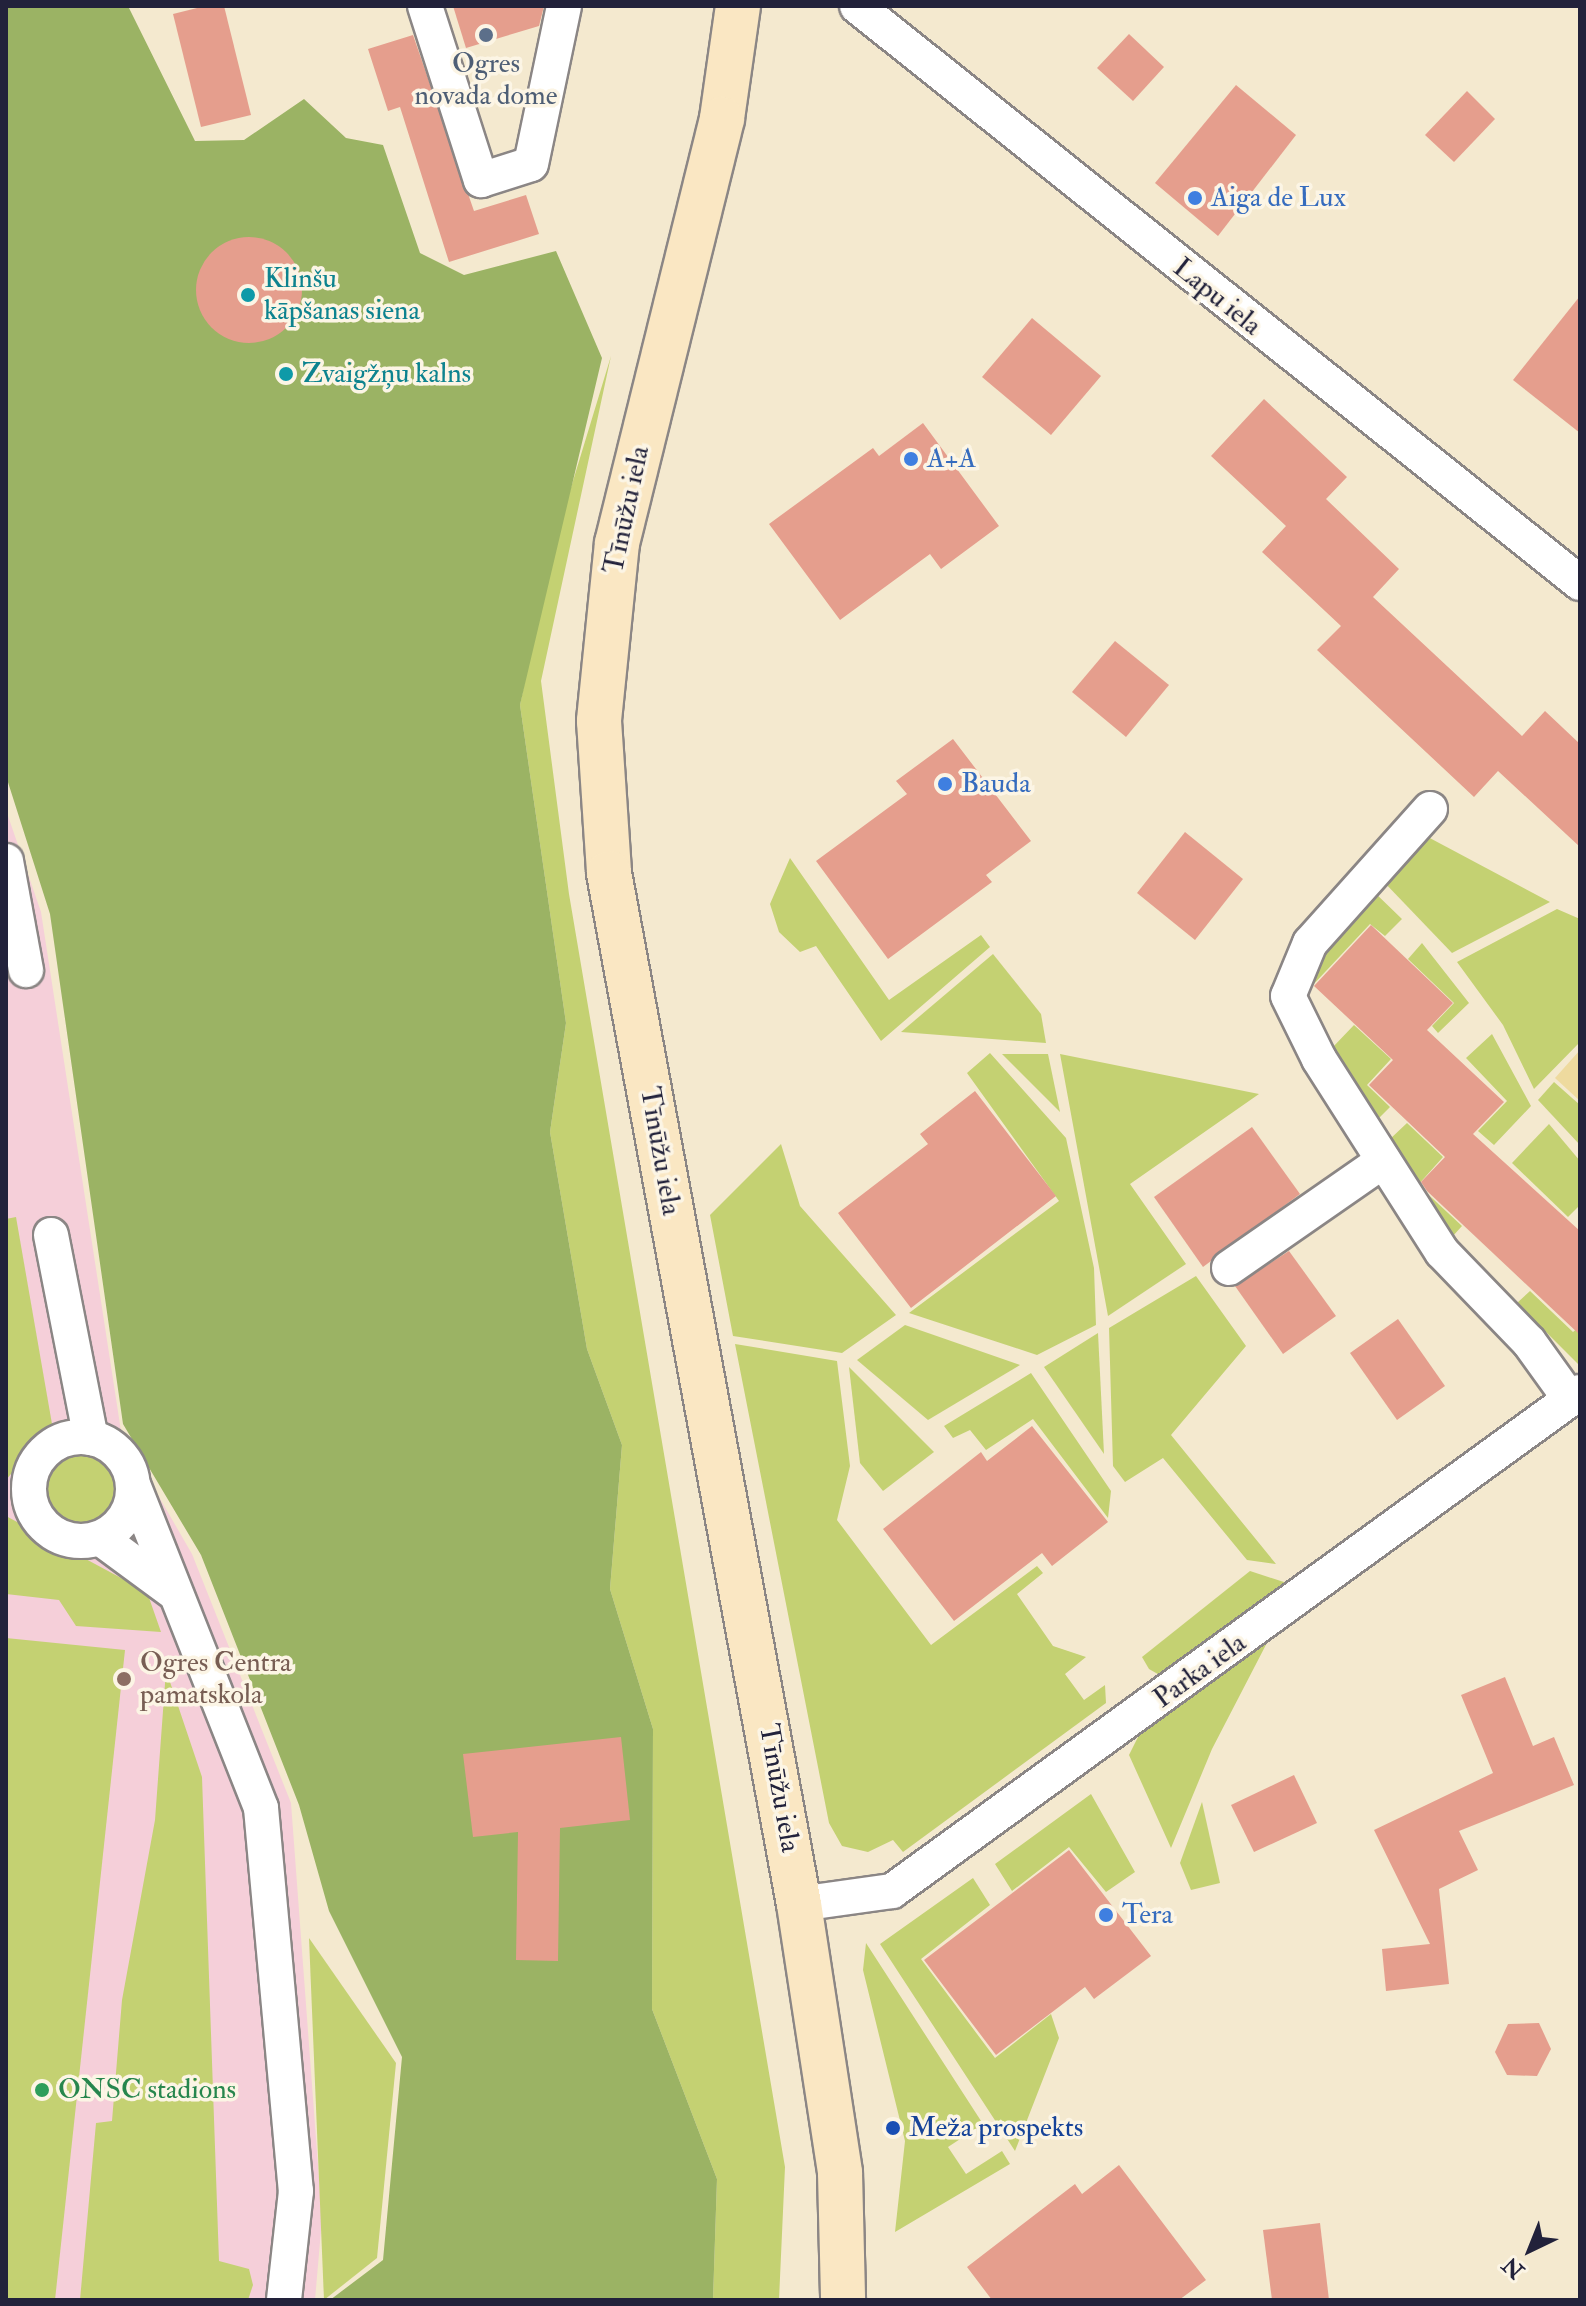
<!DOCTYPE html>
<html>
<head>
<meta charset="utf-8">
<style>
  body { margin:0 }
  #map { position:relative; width:1586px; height:2306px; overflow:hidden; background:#f4e9cf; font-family:"IM FELL Double Pica",serif }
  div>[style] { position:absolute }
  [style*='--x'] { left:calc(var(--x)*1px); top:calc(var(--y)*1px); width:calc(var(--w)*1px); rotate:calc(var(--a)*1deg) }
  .built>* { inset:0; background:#f5cfd9 }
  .green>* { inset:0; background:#c4d172 }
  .round { border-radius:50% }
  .forest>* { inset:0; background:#9bb364 }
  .sand>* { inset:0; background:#eeda9e }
  .building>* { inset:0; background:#e59e8d }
  .roads { filter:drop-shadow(2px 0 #8b8685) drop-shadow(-2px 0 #8b8685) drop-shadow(0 2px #8b8685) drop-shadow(0 -2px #8b8685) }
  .minor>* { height:34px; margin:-17px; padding:0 17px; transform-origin:17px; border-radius:17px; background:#fff }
  .minor>.ring { margin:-17px; padding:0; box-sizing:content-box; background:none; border:34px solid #fff; border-radius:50% }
  .secondary>* { height:44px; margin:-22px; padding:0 22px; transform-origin:22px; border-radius:22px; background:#fae7c3 }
  .dots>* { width:22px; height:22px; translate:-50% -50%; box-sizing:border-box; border:4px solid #fcf5e5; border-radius:50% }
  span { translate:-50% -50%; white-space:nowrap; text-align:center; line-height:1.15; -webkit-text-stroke:7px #fcf5e5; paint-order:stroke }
  .service-label { font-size:28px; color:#4e5e75 }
  .shop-label { font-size:28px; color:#366cbe }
  .left { translate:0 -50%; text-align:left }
  .culture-label { font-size:28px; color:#0d838f }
  .street-label { font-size:28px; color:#22223b }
  .education-label { font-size:28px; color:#785e54 }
  .leisure-label { font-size:28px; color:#27864d }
  .transit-label { font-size:28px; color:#164399 }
  .frame { position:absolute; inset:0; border:8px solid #22223b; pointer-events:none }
  .north { position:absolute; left:1490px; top:2210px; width:80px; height:80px; -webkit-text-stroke:6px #fcf5e5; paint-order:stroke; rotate:223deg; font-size:22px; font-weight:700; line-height:32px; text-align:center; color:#22223b }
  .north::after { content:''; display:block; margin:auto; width:28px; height:36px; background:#22223b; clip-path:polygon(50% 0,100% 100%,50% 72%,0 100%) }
</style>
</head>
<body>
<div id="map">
  <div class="built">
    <div style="clip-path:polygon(6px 810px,41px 912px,121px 1431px,192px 1554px,291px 1803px,322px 2219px,315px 2300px,6px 2300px)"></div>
  </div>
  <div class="green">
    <div style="clip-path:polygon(611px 356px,541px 681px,569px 894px,785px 2167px,779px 2300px,713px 2300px,717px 2179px,652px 2009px,653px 1729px,610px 1589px,622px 1445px,587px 1349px,550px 1132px,566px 1023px,520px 705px,552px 550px)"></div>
    <div style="clip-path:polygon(1426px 836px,1550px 902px,1452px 953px,1382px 880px)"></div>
    <div style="clip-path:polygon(790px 858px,889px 1000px,981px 935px,990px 947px,881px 1041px,816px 946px,800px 952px,779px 932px,770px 904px)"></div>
    <div style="clip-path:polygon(1371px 889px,1402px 919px,1385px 936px,1370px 924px,1311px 987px,1311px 954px)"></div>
    <div style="clip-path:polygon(1557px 909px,1580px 919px,1580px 1042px,1534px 1089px,1503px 1025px,1457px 962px)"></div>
    <div style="clip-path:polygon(1422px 943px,1469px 1003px,1438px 1033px,1432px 1026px,1454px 1003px,1408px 959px)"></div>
    <div style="clip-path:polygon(993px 954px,1041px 1014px,1046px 1043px,901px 1032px)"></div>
    <div style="clip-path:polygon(1354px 1025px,1391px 1059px,1367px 1085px,1390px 1107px,1376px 1121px,1332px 1048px)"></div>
    <div style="clip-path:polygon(1492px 1034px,1531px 1106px,1494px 1145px,1478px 1131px,1507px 1101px,1466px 1058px)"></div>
    <div style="clip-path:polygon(990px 1053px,1066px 1138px,1094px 1268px,1096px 1325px,1037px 1355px,909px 1313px,1059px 1201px,967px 1073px)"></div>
    <div style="clip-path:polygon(1002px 1054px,1048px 1054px,1060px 1112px)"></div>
    <div style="clip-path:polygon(1060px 1054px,1259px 1094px,1130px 1184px,1186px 1264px,1108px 1316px)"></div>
    <div style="clip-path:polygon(1554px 1082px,1580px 1105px,1580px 1145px,1538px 1100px)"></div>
    <div style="clip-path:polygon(1407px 1123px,1443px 1157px,1418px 1185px,1462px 1226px,1452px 1237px,1389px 1140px)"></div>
    <div style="clip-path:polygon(1549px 1124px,1580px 1161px,1580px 1205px,1568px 1217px,1512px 1163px)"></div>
    <div style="clip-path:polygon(781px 1144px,800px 1206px,896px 1315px,842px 1353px,733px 1336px,710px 1215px)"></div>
    <div style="clip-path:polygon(16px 1217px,52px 1424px,6px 1480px,6px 1219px)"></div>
    <div style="clip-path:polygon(1196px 1276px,1246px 1346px,1171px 1435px,1276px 1564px,1247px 1560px,1163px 1458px,1125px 1482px,1113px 1466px,1109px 1328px)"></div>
    <div style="clip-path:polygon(1530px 1291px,1573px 1332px,1580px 1326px,1580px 1366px,1517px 1303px)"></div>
    <div style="clip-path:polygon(905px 1325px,1020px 1365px,928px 1420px,857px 1360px)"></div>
    <div style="clip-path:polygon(1098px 1333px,1104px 1454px,1044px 1367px)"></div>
    <div style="clip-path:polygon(735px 1344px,837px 1361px,850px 1466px,837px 1520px,931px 1645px,1037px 1566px,1043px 1573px,1017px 1594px,1053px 1646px,1086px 1657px,1065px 1674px,1084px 1700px,1105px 1685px,1106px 1703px,903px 1852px,893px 1840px,868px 1852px,842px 1846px,829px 1823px)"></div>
    <div style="clip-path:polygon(849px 1367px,934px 1452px,883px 1491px,860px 1463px)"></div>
    <div style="clip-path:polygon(1031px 1373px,1111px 1491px,1108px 1518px,1033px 1419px,986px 1450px,970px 1430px,953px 1438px,944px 1426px)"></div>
    <div class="round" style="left:44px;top:1449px;width:74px;height:74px"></div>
    <div style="clip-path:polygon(6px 1516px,147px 1592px,161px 1632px,76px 1626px,59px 1600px,6px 1594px)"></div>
    <div style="clip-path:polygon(1250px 1571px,1290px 1584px,1163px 1677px,1149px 1669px,1142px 1657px)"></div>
    <div style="clip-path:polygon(1270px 1637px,1212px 1749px,1171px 1848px,1129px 1755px,1140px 1733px)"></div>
    <div style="clip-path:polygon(6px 1638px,125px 1650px,55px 2300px,6px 2300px)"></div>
    <div style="clip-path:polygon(166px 1670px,202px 1777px,219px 2261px,249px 2269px,253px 2285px,248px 2300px,80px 2300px,96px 2123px,112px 2121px,122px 2000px,155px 1820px)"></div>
    <div style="clip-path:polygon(1091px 1794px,1135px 1872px,1106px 1892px,1069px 1847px,1012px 1891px,995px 1864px)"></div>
    <div style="clip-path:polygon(1202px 1802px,1220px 1883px,1191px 1890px,1180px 1863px)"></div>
    <div style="clip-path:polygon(973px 1878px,990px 1905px,921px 1959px,995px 2058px,1051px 2014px,1059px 2038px,1015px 2151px,880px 1944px)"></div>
    <div style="clip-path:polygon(309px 1938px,396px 2063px,377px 2258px,324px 2300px)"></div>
    <div style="clip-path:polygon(866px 1943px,983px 2124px,948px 2147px,966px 2174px,1002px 2151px,1010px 2164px,895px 2232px,905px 2141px,863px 1970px)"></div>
  </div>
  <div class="forest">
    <div style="clip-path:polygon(6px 6px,128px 6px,195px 141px,244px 140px,304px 99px,346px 138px,383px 145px,420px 253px,464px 275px,556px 251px,602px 358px,520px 705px,566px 1023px,550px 1132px,587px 1349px,622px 1445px,610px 1589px,653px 1729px,652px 2009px,717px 2179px,713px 2300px,330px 2300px,383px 2260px,402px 2057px,329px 1911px,299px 1805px,201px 1555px,123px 1424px,50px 914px,6px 776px)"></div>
  </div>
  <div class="sand">
    <div style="clip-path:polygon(1580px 1050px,1580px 1101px,1555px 1078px)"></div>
  </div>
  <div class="building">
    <div style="clip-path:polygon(205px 6px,224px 6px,251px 115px,201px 127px,173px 14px)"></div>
    <div style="clip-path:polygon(453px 6px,544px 6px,539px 26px,466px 48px)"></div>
    <div style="clip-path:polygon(1129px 34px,1164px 67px,1133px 101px,1097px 68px)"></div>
    <div style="clip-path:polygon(413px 35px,474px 211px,526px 195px,539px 234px,449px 262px,400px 107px,388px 111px,368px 49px)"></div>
    <div style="clip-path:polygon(1236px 85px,1296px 135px,1218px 236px,1155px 183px)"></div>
    <div style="clip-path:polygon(1467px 91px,1495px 119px,1454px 162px,1425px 135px)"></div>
    <div class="round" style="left:196px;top:237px;width:106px;height:106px"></div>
    <div style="clip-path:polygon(1580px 296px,1580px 433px,1513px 380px)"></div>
    <div style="clip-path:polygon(1032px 318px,1101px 376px,1051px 435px,982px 377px)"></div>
    <div style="clip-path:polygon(1264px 399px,1347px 477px,1326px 499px,1399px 569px,1373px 597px,1522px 736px,1545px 711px,1580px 744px,1580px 847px,1498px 771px,1474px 797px,1317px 650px,1341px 626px,1262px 552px,1286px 526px,1211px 456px)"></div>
    <div style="clip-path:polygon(923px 423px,999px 526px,941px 569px,930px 554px,840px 620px,769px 524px,873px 448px,879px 456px)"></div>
    <div style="clip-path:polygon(1115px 641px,1169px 685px,1126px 737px,1072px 692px)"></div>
    <div style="clip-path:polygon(953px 739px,1031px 841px,986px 875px,992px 882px,888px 959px,816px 861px,907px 794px,896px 781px)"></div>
    <div style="clip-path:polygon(1185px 832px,1243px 879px,1195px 940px,1137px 893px)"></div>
    <div style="clip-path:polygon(1371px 925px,1453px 1003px,1427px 1030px,1504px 1102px,1473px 1134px,1580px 1231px,1580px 1335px,1427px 1191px,1421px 1182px,1445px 1157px,1369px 1085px,1393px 1060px,1314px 986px)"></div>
    <div style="clip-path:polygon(975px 1091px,1056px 1196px,911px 1308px,838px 1213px,928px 1144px,920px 1134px)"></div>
    <div style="clip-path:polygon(1252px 1127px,1300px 1194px,1203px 1267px,1154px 1197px)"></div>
    <div style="clip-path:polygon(1289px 1251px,1336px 1316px,1283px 1354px,1235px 1286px)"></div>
    <div style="clip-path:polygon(1398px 1319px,1445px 1386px,1397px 1420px,1350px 1353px)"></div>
    <div style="clip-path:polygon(1032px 1426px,1108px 1522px,1052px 1566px,1042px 1553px,954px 1621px,883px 1529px,981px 1452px,987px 1461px)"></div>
    <div style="clip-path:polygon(1505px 1677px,1533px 1746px,1554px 1737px,1574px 1785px,1459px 1831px,1478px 1870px,1439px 1889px,1449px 1984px,1386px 1991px,1382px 1949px,1430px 1944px,1374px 1830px,1493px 1773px,1461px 1695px)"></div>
    <div style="clip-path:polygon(621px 1737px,630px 1820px,560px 1828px,558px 1961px,516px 1960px,518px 1832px,473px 1837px,463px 1754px)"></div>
    <div style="clip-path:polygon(1294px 1775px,1317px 1823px,1254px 1852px,1231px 1805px)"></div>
    <div style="clip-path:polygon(1069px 1850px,1151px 1956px,1094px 1999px,1085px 1987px,996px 2055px,924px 1960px)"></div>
    <div style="clip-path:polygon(1539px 2023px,1551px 2049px,1537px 2076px,1507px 2075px,1495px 2052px,1508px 2024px)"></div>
    <div style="clip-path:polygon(1119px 2165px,1206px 2280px,1179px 2300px,992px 2300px,967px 2267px,1075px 2184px,1082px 2194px)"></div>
    <div style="clip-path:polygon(1320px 2223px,1329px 2300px,1272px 2300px,1263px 2230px)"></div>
  </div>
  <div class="roads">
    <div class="minor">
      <div style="--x:425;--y:6;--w:183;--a:72.2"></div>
      <div style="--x:481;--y:180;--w:52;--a:-17.7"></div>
      <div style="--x:531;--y:164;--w:161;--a:-78.2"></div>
      <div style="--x:857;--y:6;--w:925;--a:38.59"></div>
      <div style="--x:1430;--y:809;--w:180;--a:131.8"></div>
      <div style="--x:1310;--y:943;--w:57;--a:112.5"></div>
      <div style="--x:1288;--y:996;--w:70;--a:63.8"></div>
      <div style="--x:1319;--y:1059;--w:229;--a:57.5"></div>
      <div style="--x:1442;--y:1252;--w:125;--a:46"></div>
      <div style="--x:1529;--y:1342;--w:70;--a:54.3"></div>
      <div style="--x:6;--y:861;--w:111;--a:79.6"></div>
      <div style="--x:51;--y:1235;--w:207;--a:78.9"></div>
      <div style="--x:1229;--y:1268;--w:188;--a:-34.8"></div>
      <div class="ring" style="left:29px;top:1437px;width:70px;height:70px"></div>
      <div style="--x:134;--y:1487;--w:345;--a:68.4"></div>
      <div style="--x:261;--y:1808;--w:385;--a:84.8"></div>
      <div style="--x:296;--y:2191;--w:110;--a:96.3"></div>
      <div style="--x:100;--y:1538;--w:89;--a:36.4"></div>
      <div style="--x:799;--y:1904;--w:94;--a:-8"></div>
      <div style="--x:892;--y:1891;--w:850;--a:-35.95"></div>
    </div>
    <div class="secondary">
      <div style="--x:738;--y:6;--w:114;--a:98.1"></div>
      <div style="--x:722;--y:119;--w:437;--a:103.9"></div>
      <div style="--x:617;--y:543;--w:179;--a:95.8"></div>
      <div style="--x:599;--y:721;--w:152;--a:86.2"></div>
      <div style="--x:609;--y:873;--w:1048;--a:79.56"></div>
      <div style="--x:799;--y:1904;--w:272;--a:81.3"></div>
      <div style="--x:840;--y:2173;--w:127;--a:88.6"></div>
    </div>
  </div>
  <div class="dots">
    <div style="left:486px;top:35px;background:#5c6f8a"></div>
    <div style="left:1195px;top:198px;background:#3f7fe0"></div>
    <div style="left:248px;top:295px;background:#0f9aa8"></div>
    <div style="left:286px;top:374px;background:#0f9aa8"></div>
    <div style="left:911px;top:459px;background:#3f7fe0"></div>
    <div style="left:945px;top:784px;background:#3f7fe0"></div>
    <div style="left:124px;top:1679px;background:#8d6e63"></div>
    <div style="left:1106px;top:1915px;background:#3f7fe0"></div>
    <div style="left:42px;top:2090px;background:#2e9e5b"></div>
    <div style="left:893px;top:2128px;background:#1a4fb4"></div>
  </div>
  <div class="service-label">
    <span style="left:486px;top:80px">Ogres<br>novada dome</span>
  </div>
  <div class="shop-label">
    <span class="left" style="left:1211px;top:198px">Aiga de Lux</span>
    <span class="left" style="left:927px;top:459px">A+A</span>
    <span class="left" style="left:961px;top:784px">Bauda</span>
    <span class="left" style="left:1122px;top:1915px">Tera</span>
  </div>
  <div class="culture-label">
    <span class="left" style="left:264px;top:295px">Klinšu<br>kāpšanas siena</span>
    <span class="left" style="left:302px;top:374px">Zvaigžņu kalns</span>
  </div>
  <div class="street-label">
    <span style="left:1217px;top:297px;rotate:39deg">Lapu iela</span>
    <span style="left:627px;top:510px;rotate:-78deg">Tīnūžu iela</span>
    <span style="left:660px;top:1151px;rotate:80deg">Tīnūžu iela</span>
    <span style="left:1200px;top:1671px;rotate:-36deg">Parka iela</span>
    <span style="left:779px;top:1788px;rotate:80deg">Tīnūžu iela</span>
  </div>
  <div class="education-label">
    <span class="left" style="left:140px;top:1679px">Ogres Centra<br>pamatskola</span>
  </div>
  <div class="leisure-label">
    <span class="left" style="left:58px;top:2090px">ONSC stadions</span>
  </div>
  <div class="transit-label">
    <span class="left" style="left:909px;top:2128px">Meža prospekts</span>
  </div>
  <div class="frame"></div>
  <div class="north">N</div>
</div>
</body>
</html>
